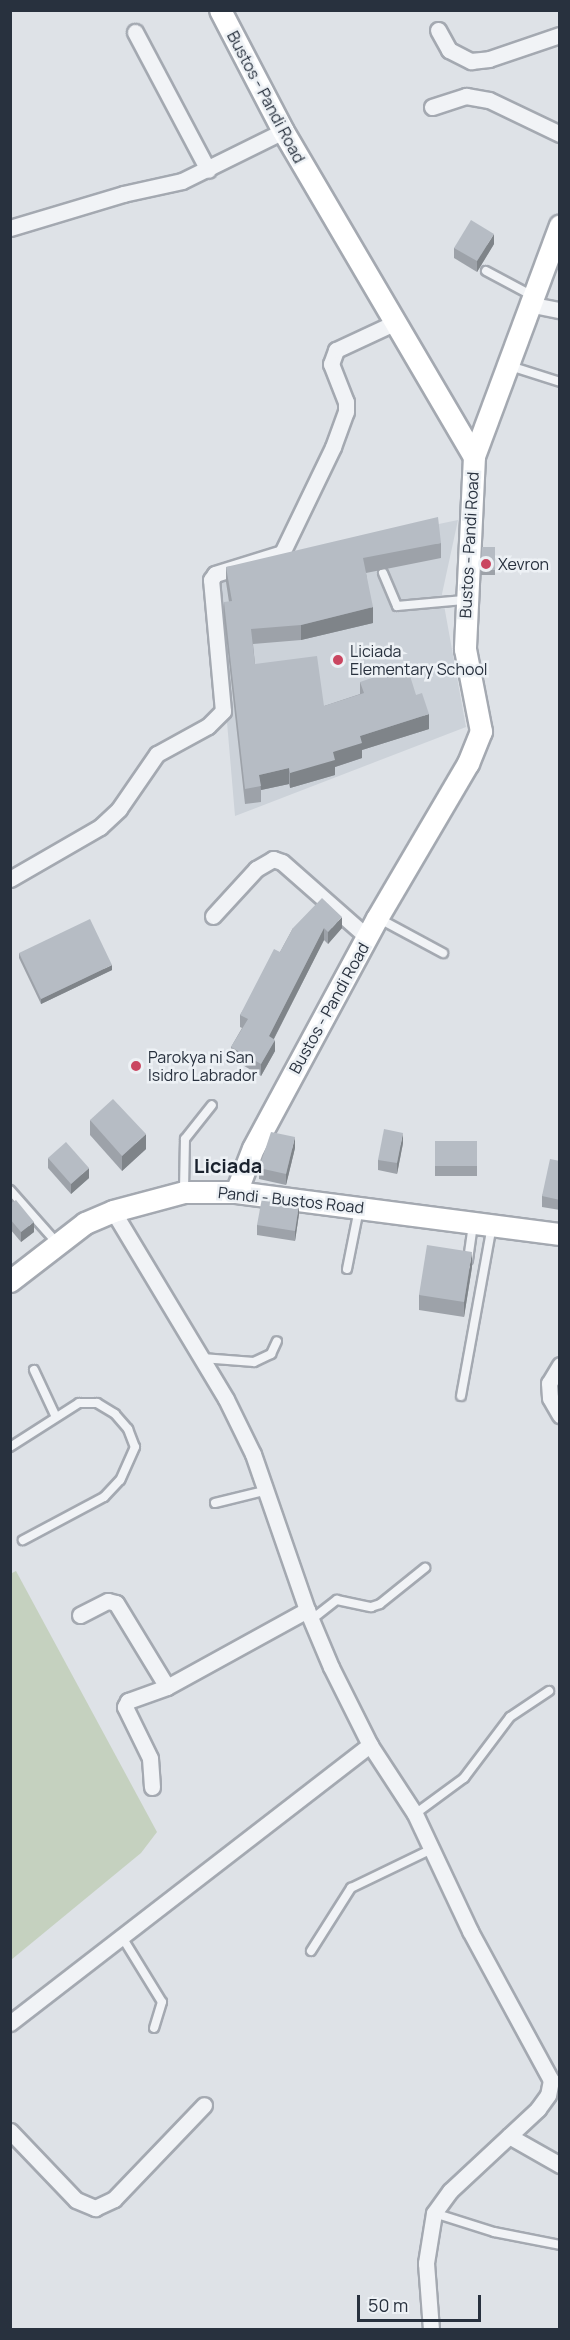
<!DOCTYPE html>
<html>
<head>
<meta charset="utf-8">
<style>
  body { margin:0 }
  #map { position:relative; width:570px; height:2340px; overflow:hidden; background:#dee2e7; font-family:Manrope,sans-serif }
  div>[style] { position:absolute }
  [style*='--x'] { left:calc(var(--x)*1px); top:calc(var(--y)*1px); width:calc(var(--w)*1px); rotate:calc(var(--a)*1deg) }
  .built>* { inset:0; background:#ccd2d9 }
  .green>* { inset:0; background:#c5d1bf }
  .roads { filter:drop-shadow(2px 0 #a4a9b1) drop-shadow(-2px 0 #a4a9b1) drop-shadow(0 2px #a4a9b1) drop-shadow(0 -2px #a4a9b1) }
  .lane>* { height:8px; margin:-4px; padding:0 4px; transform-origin:4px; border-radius:4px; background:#f1f3f6 }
  .street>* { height:15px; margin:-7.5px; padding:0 7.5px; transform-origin:7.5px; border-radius:7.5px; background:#f1f3f6 }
  .secondary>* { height:21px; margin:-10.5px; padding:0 10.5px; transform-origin:10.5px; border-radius:10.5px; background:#fff }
  .wall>* { inset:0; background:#9da2a9 }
  .shaded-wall>* { inset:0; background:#7f8489 }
  .building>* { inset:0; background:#b6bcc4 }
  .dots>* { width:16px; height:16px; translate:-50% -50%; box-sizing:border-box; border:3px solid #edf1f5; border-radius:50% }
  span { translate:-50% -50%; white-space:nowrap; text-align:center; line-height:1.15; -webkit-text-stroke:5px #edf1f5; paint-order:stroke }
  .street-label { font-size:16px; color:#28313e }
  .poi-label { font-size:16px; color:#28313e }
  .left { translate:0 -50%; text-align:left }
  .quarter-label { font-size:20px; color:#1a222e; font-weight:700 }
  .frame { position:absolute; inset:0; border:12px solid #28313e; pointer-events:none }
  .scale { position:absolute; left:357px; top:2295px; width:124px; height:27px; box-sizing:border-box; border:3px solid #28313e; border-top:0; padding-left:8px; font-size:18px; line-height:21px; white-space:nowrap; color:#28313e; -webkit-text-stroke:4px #edf1f5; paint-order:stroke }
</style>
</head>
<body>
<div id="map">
  <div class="built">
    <div style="clip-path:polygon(458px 520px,442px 594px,466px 727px,235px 816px,215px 581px,333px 546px)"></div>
  </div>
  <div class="green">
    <div style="clip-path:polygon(16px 1571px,157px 1832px,141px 1853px,11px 1960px,10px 1574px)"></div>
  </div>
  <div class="roads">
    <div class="lane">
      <div style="--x:486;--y:271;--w:51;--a:28.1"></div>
      <div style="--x:510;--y:366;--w:52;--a:17.7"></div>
      <div style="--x:383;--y:573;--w:36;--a:67"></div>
      <div style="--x:397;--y:606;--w:67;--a:-5.1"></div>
      <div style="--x:378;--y:918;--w:74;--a:28.3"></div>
      <div style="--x:10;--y:1190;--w:71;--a:48.4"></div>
      <div style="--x:184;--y:1190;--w:51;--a:-88.9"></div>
      <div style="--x:185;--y:1139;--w:43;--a:-51.5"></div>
      <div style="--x:468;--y:1260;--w:37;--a:-82"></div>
      <div style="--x:347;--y:1269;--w:61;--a:-78.7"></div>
      <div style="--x:202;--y:1358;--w:52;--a:4.4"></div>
      <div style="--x:254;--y:1362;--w:19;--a:-25"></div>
      <div style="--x:271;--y:1354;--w:14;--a:-65"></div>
      <div style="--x:34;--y:1370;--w:50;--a:65"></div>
      <div style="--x:461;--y:1396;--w:173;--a:-79.7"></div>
      <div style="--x:10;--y:1447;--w:82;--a:-32.5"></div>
      <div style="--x:79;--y:1403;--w:18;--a:0"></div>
      <div style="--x:97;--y:1403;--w:21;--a:31"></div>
      <div style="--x:115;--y:1414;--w:20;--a:49"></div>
      <div style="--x:128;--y:1429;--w:19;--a:69"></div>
      <div style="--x:135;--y:1447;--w:36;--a:114"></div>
      <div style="--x:120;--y:1480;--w:23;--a:133"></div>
      <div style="--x:104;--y:1497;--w:92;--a:152"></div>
      <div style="--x:215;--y:1503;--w:55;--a:-13.8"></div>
      <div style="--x:311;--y:1620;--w:33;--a:-38"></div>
      <div style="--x:337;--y:1600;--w:35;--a:12"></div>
      <div style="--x:371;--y:1607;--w:9;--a:-18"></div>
      <div style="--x:380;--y:1604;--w:58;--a:-38.7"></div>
      <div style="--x:415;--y:1814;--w:61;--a:-36.3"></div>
      <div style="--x:464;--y:1778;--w:76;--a:-53"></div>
      <div style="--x:510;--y:1717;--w:47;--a:-33.7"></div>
      <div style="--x:122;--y:1937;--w:76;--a:58.4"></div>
      <div style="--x:162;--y:2002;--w:27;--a:107"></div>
      <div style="--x:311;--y:1951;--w:75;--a:-57.6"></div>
      <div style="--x:351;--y:1888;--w:90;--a:-25.7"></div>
      <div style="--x:434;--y:2213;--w:63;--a:17.6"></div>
      <div style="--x:494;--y:2232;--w:67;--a:11.1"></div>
    </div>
    <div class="street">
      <div style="--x:438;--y:30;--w:23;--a:61"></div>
      <div style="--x:449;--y:50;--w:25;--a:27"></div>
      <div style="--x:471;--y:61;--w:18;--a:-6"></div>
      <div style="--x:489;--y:59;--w:75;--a:-18.7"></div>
      <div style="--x:135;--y:32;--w:156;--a:62.1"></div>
      <div style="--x:432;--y:107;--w:36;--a:-18"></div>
      <div style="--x:466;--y:96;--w:23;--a:10"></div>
      <div style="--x:489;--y:100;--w:79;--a:25.6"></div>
      <div style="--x:10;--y:228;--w:118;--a:-16.7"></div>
      <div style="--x:123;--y:194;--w:60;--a:-12.4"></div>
      <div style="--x:182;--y:181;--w:113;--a:-26.3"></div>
      <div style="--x:528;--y:304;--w:33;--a:11"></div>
      <div style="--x:10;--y:879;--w:104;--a:-30"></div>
      <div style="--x:100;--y:827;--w:26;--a:-43"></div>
      <div style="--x:119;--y:809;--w:67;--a:-55.4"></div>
      <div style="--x:157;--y:754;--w:58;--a:-28.8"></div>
      <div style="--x:208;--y:726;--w:21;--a:-45"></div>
      <div style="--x:223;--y:711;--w:132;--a:-95.2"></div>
      <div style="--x:211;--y:580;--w:7;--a:-56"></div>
      <div style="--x:215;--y:574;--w:70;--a:-17.4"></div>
      <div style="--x:282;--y:553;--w:118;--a:-64.3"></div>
      <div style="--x:333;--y:447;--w:37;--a:-70"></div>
      <div style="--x:346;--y:412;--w:10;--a:-90"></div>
      <div style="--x:346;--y:402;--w:41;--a:-111.5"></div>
      <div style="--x:331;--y:364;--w:15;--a:-70"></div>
      <div style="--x:336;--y:350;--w:64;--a:-25"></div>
      <div style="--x:213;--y:916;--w:64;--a:-47.5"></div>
      <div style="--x:256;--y:869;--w:20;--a:-30"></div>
      <div style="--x:273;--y:859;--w:9;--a:18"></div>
      <div style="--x:282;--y:862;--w:113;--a:41.4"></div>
      <div style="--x:113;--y:1211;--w:219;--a:59"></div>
      <div style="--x:226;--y:1399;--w:61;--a:63.9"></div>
      <div style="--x:253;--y:1454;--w:165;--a:70.9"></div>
      <div style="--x:307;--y:1610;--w:62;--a:67.2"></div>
      <div style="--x:331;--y:1667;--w:87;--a:63.4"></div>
      <div style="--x:370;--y:1745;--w:82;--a:56.9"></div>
      <div style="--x:415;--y:1814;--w:129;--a:64.8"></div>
      <div style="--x:470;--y:1931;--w:170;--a:61.5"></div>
      <div style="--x:551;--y:2080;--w:15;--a:101"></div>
      <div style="--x:548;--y:2095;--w:17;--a:126"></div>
      <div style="--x:538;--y:2109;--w:120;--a:137"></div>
      <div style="--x:450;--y:2191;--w:27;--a:126"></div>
      <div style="--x:434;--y:2213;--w:51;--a:99.1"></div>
      <div style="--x:426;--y:2263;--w:67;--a:85.7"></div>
      <div style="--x:560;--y:1365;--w:21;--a:121"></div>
      <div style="--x:549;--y:1383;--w:15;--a:86"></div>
      <div style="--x:550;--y:1398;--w:20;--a:60"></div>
      <div style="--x:80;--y:1615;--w:31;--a:-27"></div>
      <div style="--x:108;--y:1601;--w:8;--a:14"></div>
      <div style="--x:116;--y:1603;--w:98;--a:58.7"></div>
      <div style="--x:167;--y:1687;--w:160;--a:-28.8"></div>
      <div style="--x:152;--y:1787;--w:29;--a:-94"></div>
      <div style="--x:150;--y:1758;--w:57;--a:-116.1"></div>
      <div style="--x:125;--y:1707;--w:7;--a:-63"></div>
      <div style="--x:128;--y:1701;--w:41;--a:-19.7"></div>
      <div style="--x:10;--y:2023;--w:455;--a:-37.7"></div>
      <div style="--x:10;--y:2131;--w:95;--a:46.3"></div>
      <div style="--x:76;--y:2200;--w:21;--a:23"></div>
      <div style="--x:95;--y:2208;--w:21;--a:-25"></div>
      <div style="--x:114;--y:2199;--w:130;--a:-46.2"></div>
      <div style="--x:509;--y:2136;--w:59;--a:29.6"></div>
    </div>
    <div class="secondary">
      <div style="--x:220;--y:10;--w:136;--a:62.5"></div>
      <div style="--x:283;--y:131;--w:377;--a:59.6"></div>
      <div style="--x:474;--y:456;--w:193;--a:92.7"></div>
      <div style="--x:465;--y:649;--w:84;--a:79"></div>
      <div style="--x:481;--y:731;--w:35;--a:112"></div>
      <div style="--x:468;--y:763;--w:180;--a:120.4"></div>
      <div style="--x:377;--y:918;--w:261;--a:118.3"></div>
      <div style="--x:253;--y:1148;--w:47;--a:111.1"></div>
      <div style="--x:474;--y:456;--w:246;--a:-69.6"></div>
      <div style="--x:10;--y:1281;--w:95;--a:-37.7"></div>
      <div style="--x:85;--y:1223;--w:30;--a:-23"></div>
      <div style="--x:113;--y:1211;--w:73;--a:-15"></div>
      <div style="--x:184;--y:1192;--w:52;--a:0"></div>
      <div style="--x:236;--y:1192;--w:327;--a:7.4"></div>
    </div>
  </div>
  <div class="wall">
    <div style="clip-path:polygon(494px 244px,477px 272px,454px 258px,454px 248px)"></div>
    <div style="clip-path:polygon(441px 543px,441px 558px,366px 573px,373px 623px,301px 640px,253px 644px,255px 664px,324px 706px,360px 694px,360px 682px,416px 695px,429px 729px,362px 750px,362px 758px,335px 767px,335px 775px,290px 788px,289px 784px,261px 790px,261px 802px,245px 804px,224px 617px,224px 602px,229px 602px,226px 582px,226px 567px)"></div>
    <div style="clip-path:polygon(495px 547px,495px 575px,481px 575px,481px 570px)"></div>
    <div style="clip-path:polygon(293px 928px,342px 928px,328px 944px,324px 940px,274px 1039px,275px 1051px,261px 1076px,231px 1058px,231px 1047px,242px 1028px,240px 1027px,240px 1015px,280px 952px)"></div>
    <div style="clip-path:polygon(19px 953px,112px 970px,41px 1004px,19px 958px)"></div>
    <div style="clip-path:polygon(90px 1120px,146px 1149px,122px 1171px,90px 1135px)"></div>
    <div style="clip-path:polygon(435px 1141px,477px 1141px,477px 1176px,435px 1176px)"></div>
    <div style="clip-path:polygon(403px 1143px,397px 1174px,378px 1170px,378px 1160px)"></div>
    <div style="clip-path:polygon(295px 1148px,286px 1185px,259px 1179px,259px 1168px)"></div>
    <div style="clip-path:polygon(48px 1158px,89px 1178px,71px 1194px,48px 1168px)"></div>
    <div style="clip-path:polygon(560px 1161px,560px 1210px,542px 1207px,542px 1196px)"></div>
    <div style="clip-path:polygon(10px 1204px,34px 1232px,21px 1242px,10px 1229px)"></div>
    <div style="clip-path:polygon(299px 1214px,295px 1241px,257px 1235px,257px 1225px)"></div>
    <div style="clip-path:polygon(472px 1267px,464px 1317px,419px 1310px,419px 1295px)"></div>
  </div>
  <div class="shaded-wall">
    <div style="clip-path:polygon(494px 234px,494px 244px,477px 272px,477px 261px)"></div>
    <div style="clip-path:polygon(373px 607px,373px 623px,301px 640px,301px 625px)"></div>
    <div style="clip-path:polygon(429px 714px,429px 729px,362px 750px,362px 758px,335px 767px,335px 775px,290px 788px,290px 773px,333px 752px,360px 736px)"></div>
    <div style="clip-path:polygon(289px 768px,289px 784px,261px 790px,259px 775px)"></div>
    <div style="clip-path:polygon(342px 917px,342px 928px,328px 944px,328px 932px)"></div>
    <div style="clip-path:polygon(324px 928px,324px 940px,269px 1048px,269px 1036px)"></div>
    <div style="clip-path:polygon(112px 965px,112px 970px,41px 1004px,41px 999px)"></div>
    <div style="clip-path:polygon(275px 1040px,275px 1051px,261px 1076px,261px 1064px)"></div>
    <div style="clip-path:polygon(403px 1133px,403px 1143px,397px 1174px,397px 1163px)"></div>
    <div style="clip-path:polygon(146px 1134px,146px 1149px,122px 1171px,122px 1156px)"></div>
    <div style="clip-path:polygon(295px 1137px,295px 1148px,286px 1185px,286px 1174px)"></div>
    <div style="clip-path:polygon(89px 1168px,89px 1178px,71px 1194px,71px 1184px)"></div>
    <div style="clip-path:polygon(299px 1204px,299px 1214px,295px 1241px,295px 1231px)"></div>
    <div style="clip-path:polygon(34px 1222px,34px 1232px,21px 1242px,21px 1232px)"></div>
    <div style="clip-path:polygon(472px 1252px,472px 1267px,464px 1317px,464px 1302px)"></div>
  </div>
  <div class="building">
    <div style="clip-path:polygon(471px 220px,494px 234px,477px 261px,454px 248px)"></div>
    <div style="clip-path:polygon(438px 517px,441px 543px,363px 558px,373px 607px,301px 625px,251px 629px,255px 664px,317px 656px,324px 706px,364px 693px,360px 682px,407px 666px,416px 695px,422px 693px,429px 714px,360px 736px,362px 743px,333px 752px,335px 760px,290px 773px,289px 768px,259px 775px,261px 786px,245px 789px,224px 602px,232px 601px,226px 567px)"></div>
    <div style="clip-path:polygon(482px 547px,495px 547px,495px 570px,481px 570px)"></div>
    <div style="clip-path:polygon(322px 898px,342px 917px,328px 932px,324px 928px,269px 1036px,275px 1040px,261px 1064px,231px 1047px,248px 1019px,240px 1015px,274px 949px,280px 952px,293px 928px)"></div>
    <div style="clip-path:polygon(90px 919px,112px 965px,41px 999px,19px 953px)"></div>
    <div style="clip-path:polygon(113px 1099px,146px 1134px,122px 1156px,90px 1120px)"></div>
    <div style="clip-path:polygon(384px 1129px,403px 1133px,397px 1163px,378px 1160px)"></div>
    <div style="clip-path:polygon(271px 1132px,295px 1137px,286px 1174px,259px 1168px)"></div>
    <div style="clip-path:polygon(435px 1141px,477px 1141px,477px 1166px,435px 1166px)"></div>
    <div style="clip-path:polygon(66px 1142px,89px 1168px,71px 1184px,48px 1158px)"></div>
    <div style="clip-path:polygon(550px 1159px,560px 1161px,560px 1200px,542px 1196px)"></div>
    <div style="clip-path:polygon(262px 1198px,299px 1204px,295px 1231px,257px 1225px)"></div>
    <div style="clip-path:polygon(16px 1200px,34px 1222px,21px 1232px,10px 1219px,10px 1204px)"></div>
    <div style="clip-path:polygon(427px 1245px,472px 1252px,464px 1302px,419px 1295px)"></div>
  </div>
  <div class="dots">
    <div style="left:486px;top:564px;background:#ca4661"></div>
    <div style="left:338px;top:660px;background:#ca4661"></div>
    <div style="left:136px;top:1066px;background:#ca4661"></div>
  </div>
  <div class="street-label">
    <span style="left:266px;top:97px;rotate:62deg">Bustos - Pandi Road</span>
    <span style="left:469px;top:545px;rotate:-87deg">Bustos - Pandi Road</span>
    <span style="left:329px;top:1008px;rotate:-61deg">Bustos - Pandi Road</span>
    <span style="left:291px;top:1200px;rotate:6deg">Pandi - Bustos Road</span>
  </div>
  <div class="poi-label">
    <span class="left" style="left:498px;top:564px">Xevron</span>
    <span class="left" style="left:350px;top:660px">Liciada<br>Elementary School</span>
    <span class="left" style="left:148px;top:1066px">Parokya ni San<br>Isidro Labrador</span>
  </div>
  <div class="quarter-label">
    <span style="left:228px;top:1165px">Liciada</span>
  </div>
  <div class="frame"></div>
  <div class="scale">50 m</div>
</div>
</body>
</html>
